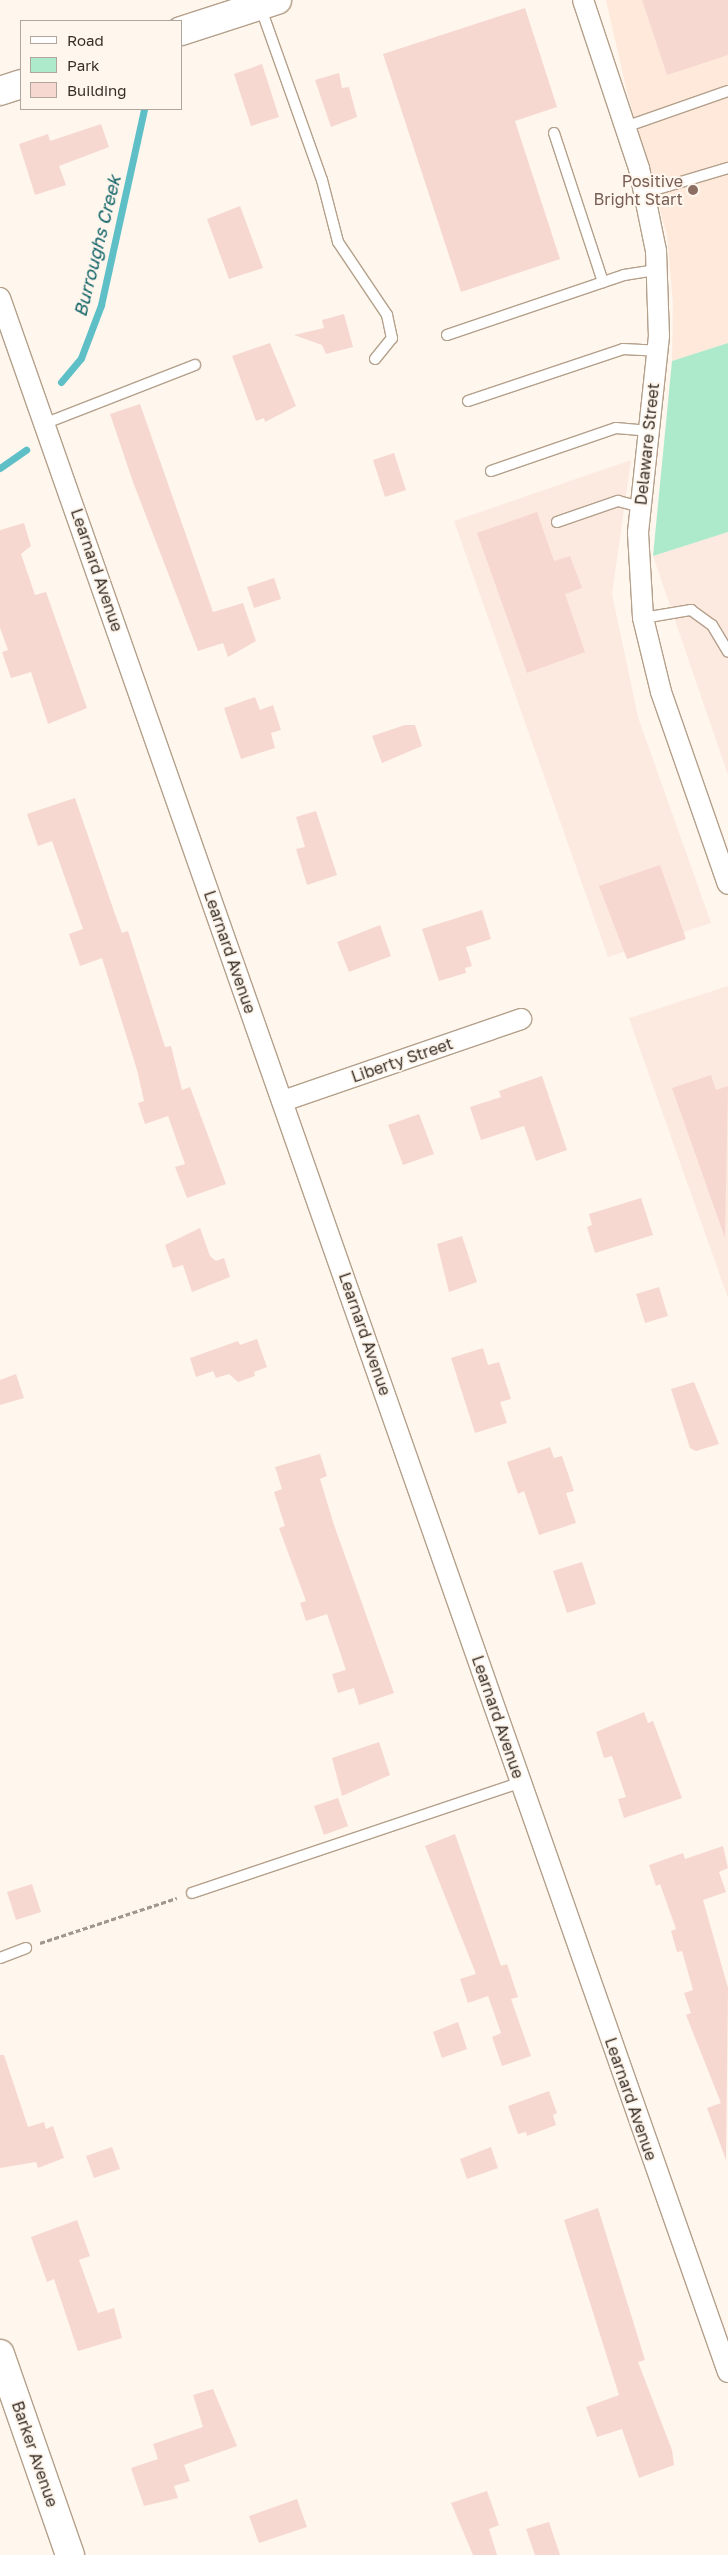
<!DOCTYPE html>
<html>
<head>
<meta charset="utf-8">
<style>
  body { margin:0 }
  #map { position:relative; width:728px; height:2555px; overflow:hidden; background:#fff6ed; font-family:"Golos Text",sans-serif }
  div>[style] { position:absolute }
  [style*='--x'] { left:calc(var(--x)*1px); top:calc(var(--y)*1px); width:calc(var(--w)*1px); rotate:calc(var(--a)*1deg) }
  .industrial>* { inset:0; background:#fce9e0 }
  .education>* { inset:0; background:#ffe9db }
  .green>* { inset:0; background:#adeacc }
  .stream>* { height:7px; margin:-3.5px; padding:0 3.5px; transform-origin:3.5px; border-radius:3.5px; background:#5fbfc7 }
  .building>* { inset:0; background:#f7d8d0 }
  .path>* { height:3px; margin-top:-1.5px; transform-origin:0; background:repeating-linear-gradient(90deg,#a0978f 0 5px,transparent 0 7.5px) }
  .roads { filter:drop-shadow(1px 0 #b4a08b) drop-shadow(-1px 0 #b4a08b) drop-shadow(0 1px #b4a08b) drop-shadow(0 -1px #b4a08b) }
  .lane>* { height:10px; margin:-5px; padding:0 5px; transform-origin:5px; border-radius:5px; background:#fff }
  .street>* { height:20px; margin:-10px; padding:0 10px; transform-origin:10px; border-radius:10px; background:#fff }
  .secondary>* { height:28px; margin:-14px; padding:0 14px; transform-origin:14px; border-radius:14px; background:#fff }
  .dots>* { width:14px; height:14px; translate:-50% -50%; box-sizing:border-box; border:2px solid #fff6ed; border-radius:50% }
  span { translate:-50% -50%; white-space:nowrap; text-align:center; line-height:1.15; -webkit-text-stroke:4px #fff6ed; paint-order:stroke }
  .education-label { font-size:16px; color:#785e54 }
  .right { translate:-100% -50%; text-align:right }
  .street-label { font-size:16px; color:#383028 }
  .water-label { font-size:18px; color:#126469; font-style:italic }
  .legend { position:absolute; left:20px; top:20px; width:162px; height:90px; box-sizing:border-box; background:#fff6ed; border:1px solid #afa79e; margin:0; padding:6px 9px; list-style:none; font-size:15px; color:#383028 }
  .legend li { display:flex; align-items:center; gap:10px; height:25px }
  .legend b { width:25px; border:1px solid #afa79e }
</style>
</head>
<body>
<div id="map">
  <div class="industrial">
    <div style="clip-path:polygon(631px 460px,612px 594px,638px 717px,711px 923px,608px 957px,454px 521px)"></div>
    <div style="clip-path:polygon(728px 532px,728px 775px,653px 556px)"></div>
    <div style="clip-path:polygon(728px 986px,728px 1298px,629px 1018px)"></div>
  </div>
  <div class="education">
    <div style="clip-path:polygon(606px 0,728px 0,728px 343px,672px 361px,673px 303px,667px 235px,627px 92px)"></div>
  </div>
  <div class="green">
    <div style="clip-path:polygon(728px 343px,728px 532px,653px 556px,672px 361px)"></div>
  </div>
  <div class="stream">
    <div style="--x:61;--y:382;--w:31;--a:-50"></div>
    <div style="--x:81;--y:358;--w:57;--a:-69.3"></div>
    <div style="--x:101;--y:305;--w:201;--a:-77.6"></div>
    <div style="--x:0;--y:468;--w:32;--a:-35"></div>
  </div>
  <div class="building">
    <div style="clip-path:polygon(642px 0,728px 0,728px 55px,667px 75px)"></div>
    <div style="clip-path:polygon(525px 8px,557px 107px,515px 121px,560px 259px,461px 292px,383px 54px)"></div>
    <div style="clip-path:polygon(262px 64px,279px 117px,251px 126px,234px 74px)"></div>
    <div style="clip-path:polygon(339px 73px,342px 88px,349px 87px,357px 117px,331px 127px,315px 80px)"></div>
    <div style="clip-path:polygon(101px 124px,109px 147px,59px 166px,66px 185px,35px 195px,19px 144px,48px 134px,50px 141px)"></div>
    <div style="clip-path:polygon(240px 206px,263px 268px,229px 279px,207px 219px)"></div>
    <div style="clip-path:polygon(344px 314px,353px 347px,326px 354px,322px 345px,294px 335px,324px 328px,322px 320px)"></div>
    <div style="clip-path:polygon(270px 343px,296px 406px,265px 422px,264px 418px,256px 421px,232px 356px)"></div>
    <div style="clip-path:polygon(140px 404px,213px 612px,243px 603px,256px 641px,228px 657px,223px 643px,198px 651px,133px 482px,110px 414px)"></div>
    <div style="clip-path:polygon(394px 453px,406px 490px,385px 497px,373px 460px)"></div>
    <div style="clip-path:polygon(537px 512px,554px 561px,570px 556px,582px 588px,565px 594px,585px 652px,527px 673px,477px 533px)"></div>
    <div style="clip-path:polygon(24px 523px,31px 546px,21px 554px,35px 595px,46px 592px,87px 708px,48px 724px,31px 672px,11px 678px,2px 652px,8px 650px,0 628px,0 530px)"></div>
    <div style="clip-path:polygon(274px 578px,281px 599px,254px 608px,247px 587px)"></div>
    <div style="clip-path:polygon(255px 697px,260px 710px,273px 705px,281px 730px,271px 733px,275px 748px,241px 759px,224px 708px)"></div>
    <div style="clip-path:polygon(405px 725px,415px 725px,422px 746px,382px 763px,372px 736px)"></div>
    <div style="clip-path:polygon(75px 798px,116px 917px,122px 933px,128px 931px,165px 1047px,171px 1046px,182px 1090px,190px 1087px,226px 1184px,187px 1198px,175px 1167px,185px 1164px,168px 1116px,145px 1124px,138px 1103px,144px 1101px,137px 1070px,102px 958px,80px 966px,69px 934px,83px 929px,52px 841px,38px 846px,27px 814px)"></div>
    <div style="clip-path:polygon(316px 811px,337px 875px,307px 885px,296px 849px,305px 847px,296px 817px)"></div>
    <div style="clip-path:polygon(660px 865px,686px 939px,627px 959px,599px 886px)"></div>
    <div style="clip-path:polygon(482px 910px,491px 939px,466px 947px,472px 966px,465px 968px,466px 973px,439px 981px,422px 929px)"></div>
    <div style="clip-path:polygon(380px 925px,391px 956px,349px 972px,337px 942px)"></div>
    <div style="clip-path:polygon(711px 1075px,716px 1090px,728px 1086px,725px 1238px,672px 1088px)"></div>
    <div style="clip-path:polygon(542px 1076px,567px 1150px,536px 1161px,524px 1126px,481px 1140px,470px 1107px,501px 1097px,499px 1091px)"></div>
    <div style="clip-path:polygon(419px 1114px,434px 1154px,403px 1165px,388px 1125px)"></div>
    <div style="clip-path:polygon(641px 1198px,653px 1235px,595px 1253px,587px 1227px,592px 1225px,589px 1214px)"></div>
    <div style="clip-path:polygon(200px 1228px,210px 1256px,216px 1261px,224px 1258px,230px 1277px,192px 1292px,183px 1265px,173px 1268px,165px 1245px)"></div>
    <div style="clip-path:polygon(462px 1236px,477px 1282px,449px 1292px,437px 1244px)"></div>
    <div style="clip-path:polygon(659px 1287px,668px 1316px,645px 1323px,636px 1294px)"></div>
    <div style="clip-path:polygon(257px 1339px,267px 1367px,254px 1372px,255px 1376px,238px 1382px,229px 1374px,216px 1378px,213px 1371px,196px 1377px,190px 1358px,238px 1341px,240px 1345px)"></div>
    <div style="clip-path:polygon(483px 1348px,488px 1365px,499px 1362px,511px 1399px,500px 1402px,507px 1423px,475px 1433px,451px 1358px)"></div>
    <div style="clip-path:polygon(16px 1374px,24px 1398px,0 1405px,0 1380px)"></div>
    <div style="clip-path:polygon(694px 1382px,719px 1444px,696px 1451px,690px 1448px,671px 1389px)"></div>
    <div style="clip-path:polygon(550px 1447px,554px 1458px,562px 1456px,574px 1491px,566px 1493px,576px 1523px,539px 1535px,524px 1491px,518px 1494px,507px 1462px)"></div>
    <div style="clip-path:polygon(320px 1454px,327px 1476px,320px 1479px,334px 1525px,394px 1693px,359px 1705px,354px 1688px,338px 1693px,332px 1674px,346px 1670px,327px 1614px,306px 1621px,300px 1603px,306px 1601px,279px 1528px,285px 1526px,274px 1492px,282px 1489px,275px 1467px)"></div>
    <div style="clip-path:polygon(582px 1562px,596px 1604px,567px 1613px,553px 1571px)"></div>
    <div style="clip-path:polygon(644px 1712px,648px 1723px,653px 1721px,682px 1798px,624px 1818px,618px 1799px,626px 1797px,612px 1756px,604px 1758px,596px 1732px)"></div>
    <div style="clip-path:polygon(379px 1742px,390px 1775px,342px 1796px,332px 1758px)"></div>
    <div style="clip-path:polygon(338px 1798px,348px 1826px,324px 1835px,314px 1806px)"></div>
    <div style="clip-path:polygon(455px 1834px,501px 1966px,507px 1964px,518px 1997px,511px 1999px,531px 2056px,502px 2066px,492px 2037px,501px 2033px,488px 1996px,468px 2003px,460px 1979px,476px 1974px,425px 1846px)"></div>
    <div style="clip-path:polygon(723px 1846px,728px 1868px,719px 1872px,726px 1892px,703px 1900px,728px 1988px,726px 2160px,707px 2108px,721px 2103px,686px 2015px,691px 2013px,684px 1993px,693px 1990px,682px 1951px,677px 1952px,671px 1931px,676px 1929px,660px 1884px,656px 1886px,649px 1865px,683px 1853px,685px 1859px)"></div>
    <div style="clip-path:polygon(32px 1884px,41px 1912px,16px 1920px,7px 1892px)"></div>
    <div style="clip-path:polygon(458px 2022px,467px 2049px,442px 2058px,433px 2032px)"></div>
    <div style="clip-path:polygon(0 2055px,4px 2055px,28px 2127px,44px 2122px,46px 2129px,53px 2126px,64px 2158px,38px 2168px,36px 2162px,0 2168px)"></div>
    <div style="clip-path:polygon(549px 2091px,557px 2113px,553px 2115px,556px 2125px,527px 2136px,526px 2132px,518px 2134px,508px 2106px)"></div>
    <div style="clip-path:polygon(112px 2147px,120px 2169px,94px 2178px,86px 2156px)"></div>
    <div style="clip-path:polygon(491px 2147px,498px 2168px,467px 2179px,460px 2159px)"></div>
    <div style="clip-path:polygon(598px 2208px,645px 2360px,638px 2362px,672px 2450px,674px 2465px,639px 2478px,622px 2429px,597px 2437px,586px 2407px,619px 2395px,564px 2220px)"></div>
    <div style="clip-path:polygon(77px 2220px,90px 2256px,79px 2260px,98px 2313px,114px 2308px,122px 2338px,78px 2351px,54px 2279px,47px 2282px,31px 2237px)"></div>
    <div style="clip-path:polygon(213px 2389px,237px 2446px,184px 2465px,190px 2481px,174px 2486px,178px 2498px,144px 2506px,131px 2468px,158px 2459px,153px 2444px,203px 2427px,193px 2395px)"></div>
    <div style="clip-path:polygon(487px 2491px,499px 2525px,489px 2529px,497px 2555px,473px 2555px,451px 2503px)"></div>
    <div style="clip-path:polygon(297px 2499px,307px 2527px,259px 2543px,249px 2516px)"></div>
    <div style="clip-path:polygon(549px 2522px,560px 2555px,535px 2555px,526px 2529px)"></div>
  </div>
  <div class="path">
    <div style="--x:40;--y:1943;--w:144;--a:-18.2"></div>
  </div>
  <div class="roads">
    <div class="lane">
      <div style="--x:260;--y:6;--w:185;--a:70.4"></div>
      <div style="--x:322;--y:180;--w:64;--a:75.5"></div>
      <div style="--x:338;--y:242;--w:88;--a:56.1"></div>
      <div style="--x:387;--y:315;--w:24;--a:78"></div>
      <div style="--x:392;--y:338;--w:27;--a:129"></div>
      <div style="--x:625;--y:127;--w:109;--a:-19.3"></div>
      <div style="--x:554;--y:133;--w:157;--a:71.8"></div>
      <div style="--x:644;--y:193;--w:88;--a:-16.6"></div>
      <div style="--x:447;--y:335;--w:187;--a:-18.7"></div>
      <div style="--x:624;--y:275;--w:33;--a:-9"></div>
      <div style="--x:468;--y:401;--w:163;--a:-18.5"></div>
      <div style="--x:623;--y:349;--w:34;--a:3"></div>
      <div style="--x:46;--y:423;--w:160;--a:-21.3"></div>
      <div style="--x:491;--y:471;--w:132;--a:-19"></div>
      <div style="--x:616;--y:428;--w:33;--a:5"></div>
      <div style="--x:557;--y:522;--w:65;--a:-19"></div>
      <div style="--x:618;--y:501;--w:23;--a:15"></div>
      <div style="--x:643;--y:618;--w:49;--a:-9.5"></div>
      <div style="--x:691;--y:610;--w:26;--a:36"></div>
      <div style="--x:712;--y:625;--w:31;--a:59"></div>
      <div style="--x:192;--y:1893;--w:347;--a:-18.6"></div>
      <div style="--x:0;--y:1958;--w:28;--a:-21"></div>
    </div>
    <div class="street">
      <div style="--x:583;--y:0;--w:177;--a:71.6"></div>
      <div style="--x:639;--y:168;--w:85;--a:78.4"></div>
      <div style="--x:656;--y:251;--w:85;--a:88"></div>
      <div style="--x:659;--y:336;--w:198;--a:96.1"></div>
      <div style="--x:638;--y:533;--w:85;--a:86.6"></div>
      <div style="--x:643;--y:618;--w:76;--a:76.3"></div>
      <div style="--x:661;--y:692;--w:203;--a:70.8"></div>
      <div style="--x:0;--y:298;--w:2198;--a:70.66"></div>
      <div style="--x:283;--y:1101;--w:252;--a:-19"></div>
    </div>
    <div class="secondary">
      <div style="--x:181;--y:31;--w:101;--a:-17.9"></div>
      <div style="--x:0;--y:91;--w:22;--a:-18"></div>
      <div style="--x:0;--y:2354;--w:213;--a:70.8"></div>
    </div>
  </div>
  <div class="dots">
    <div style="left:693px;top:190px;background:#8d6e63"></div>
  </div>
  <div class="education-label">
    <span class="right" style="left:683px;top:190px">Positive<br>Bright Start</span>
  </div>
  <div class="street-label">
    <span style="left:647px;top:444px;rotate:-84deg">Delaware Street</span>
    <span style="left:97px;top:570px;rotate:71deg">Learnard Avenue</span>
    <span style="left:230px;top:952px;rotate:71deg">Learnard Avenue</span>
    <span style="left:402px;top:1060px;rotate:-19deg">Liberty Street</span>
    <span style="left:365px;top:1334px;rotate:71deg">Learnard Avenue</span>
    <span style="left:498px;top:1717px;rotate:71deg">Learnard Avenue</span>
    <span style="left:631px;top:2099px;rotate:71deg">Learnard Avenue</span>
    <span style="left:35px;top:2454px;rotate:71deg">Barker Avenue</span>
  </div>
  <div class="water-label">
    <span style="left:97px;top:246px;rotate:-76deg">Burroughs Creek</span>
  </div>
  <ul class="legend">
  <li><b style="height:6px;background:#fff"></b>Road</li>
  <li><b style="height:14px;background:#adeacc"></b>Park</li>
  <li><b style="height:14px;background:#f7d8d0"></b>Building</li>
  </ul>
</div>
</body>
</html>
